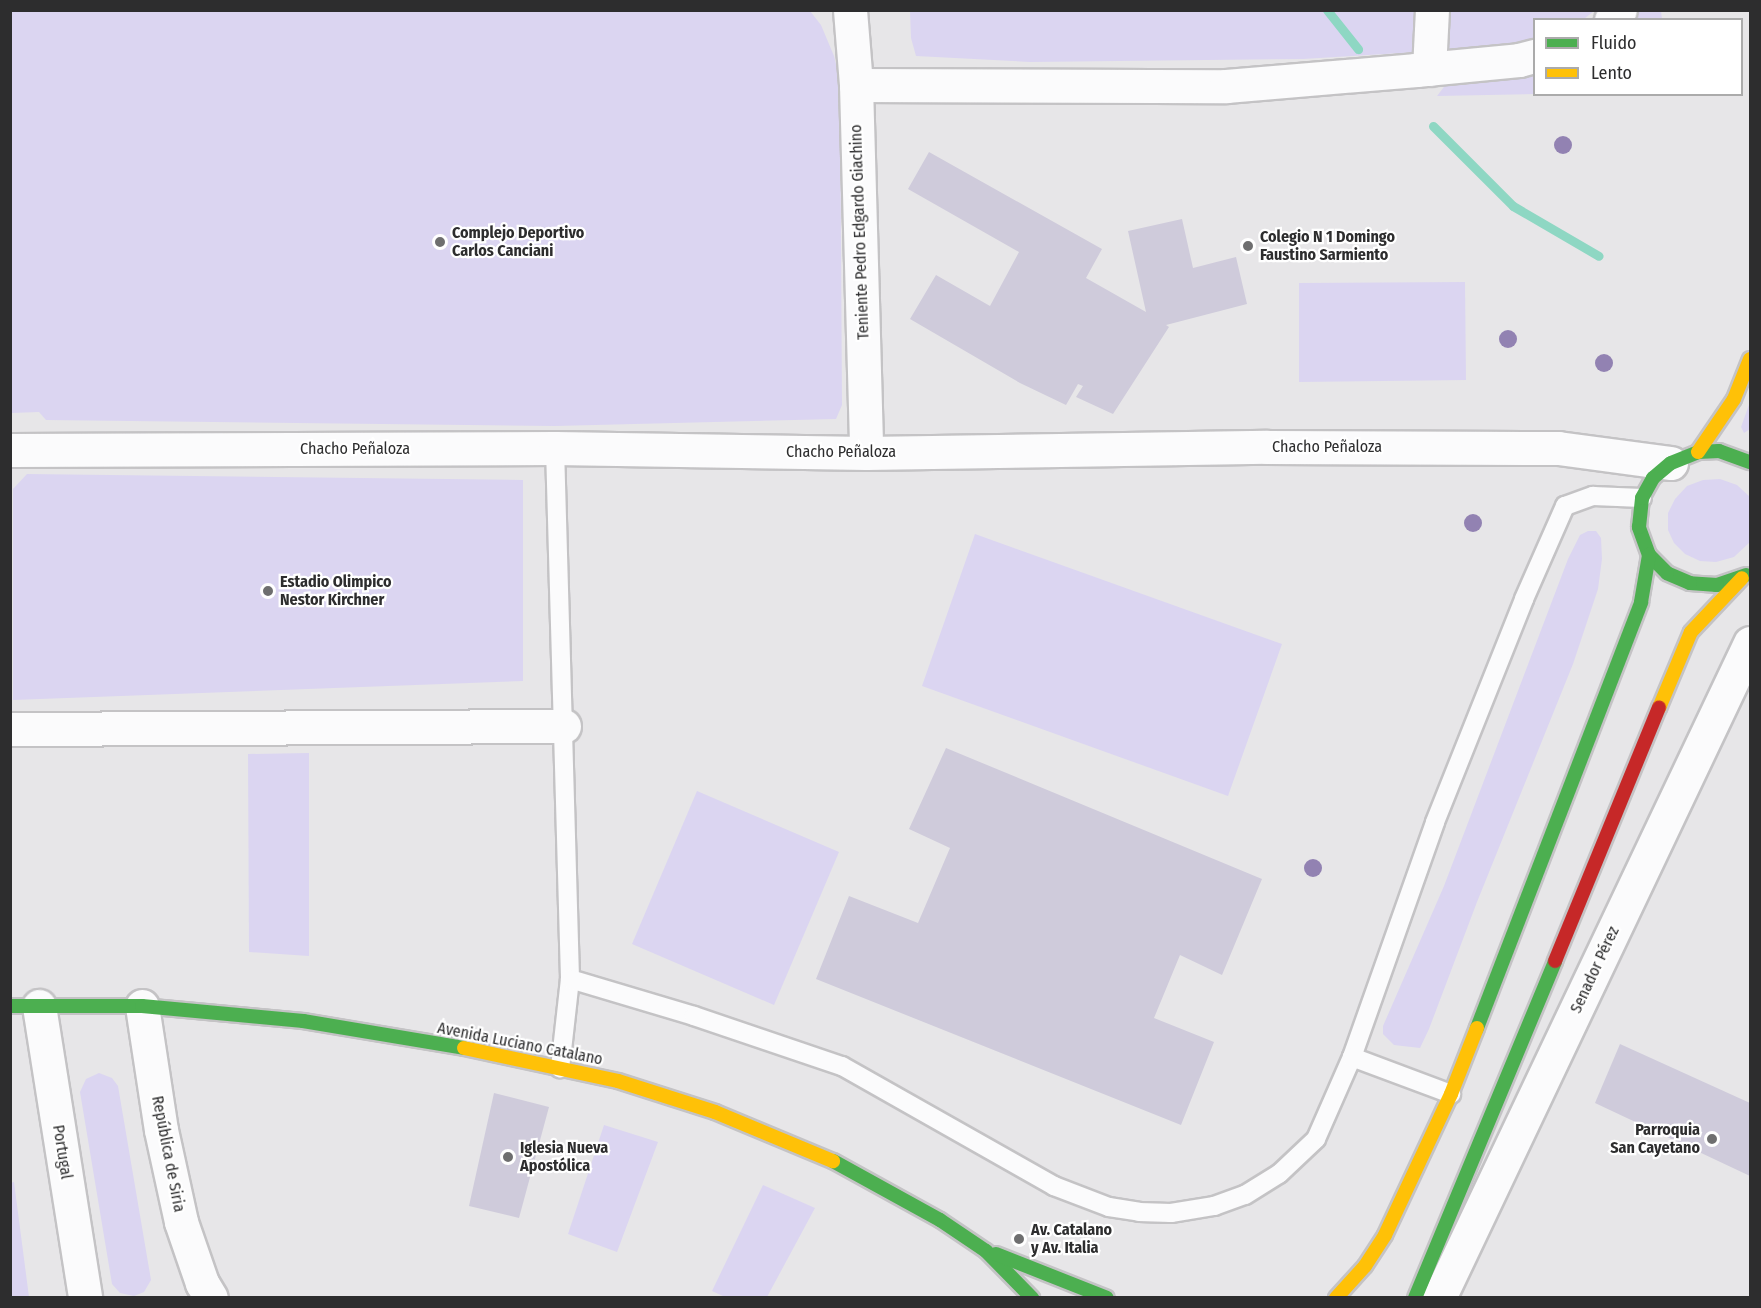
<!DOCTYPE html>
<html>
<head>
<meta charset="utf-8">
<style>
  body { margin:0 }
  #map { position:relative; width:1761px; height:1308px; overflow:hidden; background:#e7e6e8; font-family:"Fira Sans Condensed",sans-serif }
  div>[style] { position:absolute }
  [style*='--x'] { left:calc(var(--x)*1px); top:calc(var(--y)*1px); width:calc(var(--w)*1px); rotate:calc(var(--a)*1deg) }
  .green>* { inset:0; background:#dbd5f1 }
  .stream>* { height:9px; margin:-4.5px; padding:0 4.5px; transform-origin:4.5px; border-radius:4.5px; background:#8ed7c3 }
  .building>* { inset:0; background:#cfcbdb }
  .roads { filter:drop-shadow(2px 0 #c4c3c5) drop-shadow(-2px 0 #c4c3c5) drop-shadow(0 2px #c4c3c5) drop-shadow(0 -2px #c4c3c5) }
  .lane>* { height:18px; margin:-9px; padding:0 9px; transform-origin:9px; border-radius:9px; background:#fbfbfc }
  .street>* { height:33px; margin:-16.5px; padding:0 16.5px; transform-origin:16.5px; border-radius:16.5px; background:#fbfbfc }
  .fast>* { height:14px; margin:-7px; padding:0 7px; transform-origin:7px; border-radius:7px; background:#4caf50 }
  .slow>* { height:14px; margin:-7px; padding:0 7px; transform-origin:7px; border-radius:7px; background:#ffc107 }
  .jam>* { height:14px; margin:-7px; padding:0 7px; transform-origin:7px; border-radius:7px; background:#c62828 }
  .trees>* { width:18px; height:18px; margin:-9px; border-radius:50%; background:#9282b2 }
  .dots>* { width:16px; height:16px; translate:-50% -50%; box-sizing:border-box; border:3px solid #fff; border-radius:50% }
  span { translate:-50% -50%; white-space:nowrap; text-align:center; line-height:1.15; -webkit-text-stroke:4.5px #fff; paint-order:stroke }
  .street-label { font-size:16px; color:#2d2d2e }
  .poi-label { font-size:16px; color:#2d2d2e; font-weight:700 }
  .left { translate:0 -50%; text-align:left }
  .right { translate:-100% -50%; text-align:right }
  .frame { position:absolute; inset:0; border:12px solid #2d2d2e; pointer-events:none }
  .legend { position:absolute; left:1533px; top:18px; width:210px; height:78px; box-sizing:border-box; background:#fff; border:2px solid #ababab; margin:0; padding:8px 10px; list-style:none; font-size:18px; color:#2d2d2e }
  .legend li { display:flex; align-items:center; gap:12px; height:30px }
  .legend b { width:30px; border:2px solid #ababab }
</style>
</head>
<body>
<div id="map">
  <div class="green">
    <div style="clip-path:polygon(1637px 10px,1661px 11px,1662px 19px,1632px 20px)"></div>
    <div style="clip-path:polygon(10px 11px,810px 11px,821px 25px,834px 56px,840px 80px,842px 405px,836px 419px,555px 426px,46px 420px,39px 412px,11px 413px)"></div>
    <div style="clip-path:polygon(910px 11px,1594px 11px,1584px 19px,1534px 20px,1534px 41px,1499px 47px,1303px 59px,1030px 62px,916px 56px,911px 38px)"></div>
    <div style="clip-path:polygon(1534px 75px,1534px 94px,1437px 96px,1447px 83px,1498px 81px)"></div>
    <div style="clip-path:polygon(1465px 282px,1466px 380px,1299px 382px,1299px 283px)"></div>
    <div style="clip-path:polygon(1750px 402px,1750px 429px,1744px 433px,1741px 427px)"></div>
    <div style="clip-path:polygon(27px 474px,523px 480px,523px 681px,13px 700px,13px 489px)"></div>
    <div style="clip-path:polygon(1720px 479px,1737px 485px,1750px 497px,1750px 542px,1734px 557px,1716px 562px,1700px 561px,1685px 554px,1674px 543px,1668px 530px,1668px 513px,1675px 499px,1687px 486px,1703px 480px)"></div>
    <div style="clip-path:polygon(1588px 531px,1596px 531px,1601px 538px,1602px 559px,1598px 589px,1573px 664px,1477px 902px,1429px 1029px,1420px 1048px,1394px 1045px,1383px 1034px,1383px 1026px,1444px 886px,1568px 559px,1580px 535px)"></div>
    <div style="clip-path:polygon(975px 534px,1282px 644px,1228px 796px,922px 686px)"></div>
    <div style="clip-path:polygon(309px 753px,309px 956px,249px 952px,248px 754px)"></div>
    <div style="clip-path:polygon(697px 791px,839px 852px,774px 1005px,632px 944px)"></div>
    <div style="clip-path:polygon(99px 1073px,112px 1078px,118px 1086px,151px 1280px,144px 1292px,134px 1296px,120px 1293px,112px 1284px,80px 1092px,86px 1079px)"></div>
    <div style="clip-path:polygon(604px 1125px,658px 1142px,617px 1252px,568px 1234px)"></div>
    <div style="clip-path:polygon(14px 1182px,29px 1297px,11px 1297px,10px 1183px)"></div>
    <div style="clip-path:polygon(763px 1185px,815px 1208px,767px 1297px,725px 1297px,712px 1291px)"></div>
  </div>
  <div class="stream">
    <div style="--x:1327;--y:10;--w:50;--a:51.5"></div>
    <div style="--x:1433;--y:126;--w:113;--a:45"></div>
    <div style="--x:1513;--y:206;--w:99;--a:30.2"></div>
  </div>
  <div class="building">
    <div style="clip-path:polygon(929px 152px,1102px 249px,1086px 278px,1146px 312px,1128px 231px,1182px 219px,1193px 268px,1236px 257px,1247px 304px,1166px 325px,1169px 327px,1113px 414px,1076px 397px,1083px 386px,1078px 384px,1066px 405px,1020px 383px,910px 319px,936px 275px,990px 306px,1019px 252px,908px 189px)"></div>
    <div style="clip-path:polygon(946px 748px,1262px 879px,1222px 975px,1180px 955px,1154px 1018px,1214px 1042px,1181px 1125px,816px 979px,849px 896px,918px 923px,950px 848px,909px 829px)"></div>
    <div style="clip-path:polygon(1620px 1044px,1750px 1103px,1750px 1176px,1595px 1103px)"></div>
    <div style="clip-path:polygon(494px 1093px,549px 1107px,519px 1218px,469px 1206px)"></div>
  </div>
  <div class="roads">
    <div class="lane">
      <div style="--x:555;--y:448;--w:531;--a:88.38"></div>
      <div style="--x:570;--y:979;--w:90;--a:96.4"></div>
      <div style="--x:570;--y:979;--w:129;--a:16.6"></div>
      <div style="--x:694;--y:1016;--w:156;--a:18.7"></div>
      <div style="--x:842;--y:1066;--w:244;--a:29.5"></div>
      <div style="--x:1054;--y:1186;--w:59;--a:20.9"></div>
      <div style="--x:1109;--y:1207;--w:30;--a:9"></div>
      <div style="--x:1139;--y:1212;--w:32;--a:2"></div>
      <div style="--x:1171;--y:1213;--w:44;--a:-9.2"></div>
      <div style="--x:1214;--y:1206;--w:33;--a:-20"></div>
      <div style="--x:1245;--y:1195;--w:40;--a:-32"></div>
      <div style="--x:1279;--y:1174;--w:51;--a:-43.4"></div>
      <div style="--x:1316;--y:1139;--w:90;--a:-66.3"></div>
      <div style="--x:1352;--y:1057;--w:249;--a:-70.5"></div>
      <div style="--x:1435;--y:822;--w:240;--a:-68.2"></div>
      <div style="--x:1524;--y:599;--w:102;--a:-66.2"></div>
      <div style="--x:1565;--y:506;--w:30;--a:-20"></div>
      <div style="--x:1593;--y:496;--w:49;--a:2.3"></div>
      <div style="--x:1352;--y:1057;--w:106;--a:20.5"></div>
    </div>
    <div class="street">
      <div style="--x:850;--y:10;--w:75;--a:85.4"></div>
      <div style="--x:856;--y:85;--w:368;--a:88.4"></div>
      <div style="--x:1611;--y:20;--w:13;--a:-48"></div>
      <div style="--x:1429;--y:69;--w:59;--a:-87.1"></div>
      <div style="--x:856;--y:85;--w:370;--a:0.2"></div>
      <div style="--x:1226;--y:86;--w:191;--a:-4.8"></div>
      <div style="--x:1416;--y:70;--w:103;--a:-5.5"></div>
      <div style="--x:1519;--y:60;--w:16;--a:-15"></div>
      <div style="--x:10;--y:450;--w:545;--a:-0.21"></div>
      <div style="--x:555;--y:448;--w:311;--a:0.9"></div>
      <div style="--x:866;--y:453;--w:401;--a:-0.9"></div>
      <div style="--x:1267;--y:447;--w:291;--a:0.2"></div>
      <div style="--x:1558;--y:448;--w:114;--a:7.6"></div>
      <div style="--x:10;--y:729;--w:554;--a:-0.31"></div>
      <div style="--x:39;--y:1006;--w:296;--a:81"></div>
      <div style="--x:142;--y:1006;--w:125;--a:81.3"></div>
      <div style="--x:161;--y:1130;--w:94;--a:77.7"></div>
      <div style="--x:181;--y:1222;--w:65;--a:71"></div>
      <div style="--x:202;--y:1283;--w:17;--a:59"></div>
      <div style="--x:1439;--y:1298;--w:725;--a:-64.6"></div>
    </div>
    <div class="fast">
      <div style="--x:1746;--y:575;--w:31;--a:161"></div>
      <div style="--x:1717;--y:585;--w:27;--a:-176"></div>
      <div style="--x:1690;--y:583;--w:25;--a:-157"></div>
      <div style="--x:1667;--y:573;--w:25;--a:-135"></div>
      <div style="--x:1649;--y:555;--w:30;--a:-110"></div>
      <div style="--x:1639;--y:527;--w:29;--a:-84"></div>
      <div style="--x:1642;--y:498;--w:23;--a:-61"></div>
      <div style="--x:1653;--y:478;--w:23;--a:-40"></div>
      <div style="--x:1671;--y:463;--w:29;--a:-22"></div>
      <div style="--x:1698;--y:452;--w:21;--a:-3"></div>
      <div style="--x:1719;--y:451;--w:33;--a:20"></div>
      <div style="--x:10;--y:1006;--w:132;--a:0"></div>
      <div style="--x:142;--y:1006;--w:162;--a:5.3"></div>
      <div style="--x:303;--y:1021;--w:163;--a:9.5"></div>
      <div style="--x:1477;--y:1028;--w:456;--a:-68.9"></div>
      <div style="--x:1641;--y:602;--w:48;--a:-80.3"></div>
      <div style="--x:833;--y:1161;--w:122;--a:28.9"></div>
      <div style="--x:940;--y:1220;--w:55;--a:34"></div>
      <div style="--x:986;--y:1251;--w:66;--a:45.6"></div>
      <div style="--x:996;--y:1254;--w:119;--a:21.6"></div>
      <div style="--x:1415;--y:1298;--w:365;--a:-67.4"></div>
    </div>
    <div class="slow">
      <div style="--x:1698;--y:452;--w:64;--a:-55.8"></div>
      <div style="--x:1734;--y:399;--w:43;--a:-68.2"></div>
      <div style="--x:1659;--y:708;--w:82;--a:-67.2"></div>
      <div style="--x:1691;--y:632;--w:74;--a:-46.6"></div>
      <div style="--x:464;--y:1048;--w:157;--a:12.1"></div>
      <div style="--x:618;--y:1081;--w:102;--a:17.7"></div>
      <div style="--x:715;--y:1112;--w:128;--a:22.6"></div>
      <div style="--x:1336;--y:1298;--w:43;--a:-47.8"></div>
      <div style="--x:1365;--y:1266;--w:37;--a:-57"></div>
      <div style="--x:1385;--y:1235;--w:156;--a:-64.9"></div>
      <div style="--x:1451;--y:1094;--w:71;--a:-68.5"></div>
    </div>
    <div class="jam">
      <div style="--x:1555;--y:961;--w:274;--a:-67.7"></div>
    </div>
  </div>
  <div class="trees">
    <div style="left:1563px;top:145px"></div>
    <div style="left:1508px;top:339px"></div>
    <div style="left:1604px;top:363px"></div>
    <div style="left:1473px;top:523px"></div>
    <div style="left:1313px;top:868px"></div>
  </div>
  <div class="dots">
    <div style="left:440px;top:242px;background:#6e6e6f"></div>
    <div style="left:1248px;top:246px;background:#6e6e6f"></div>
    <div style="left:268px;top:591px;background:#6e6e6f"></div>
    <div style="left:1712px;top:1139px;background:#6e6e6f"></div>
    <div style="left:508px;top:1157px;background:#6e6e6f"></div>
    <div style="left:1019px;top:1239px;background:#6e6e6f"></div>
  </div>
  <div class="street-label">
    <span style="left:860px;top:232px;rotate:-92deg">Teniente Pedro Edgardo Giachino</span>
    <span style="left:1327px;top:447px">Chacho Peñaloza</span>
    <span style="left:355px;top:449px">Chacho Peñaloza</span>
    <span style="left:841px;top:452px">Chacho Peñaloza</span>
    <span style="left:1595px;top:970px;rotate:-65deg">Senador Pérez</span>
    <span style="left:520px;top:1044px;rotate:11deg">Avenida Luciano Catalano</span>
    <span style="left:62px;top:1152px;rotate:81deg">Portugal</span>
    <span style="left:168px;top:1154px;rotate:79deg">República de Siria</span>
  </div>
  <div class="poi-label">
    <span class="left" style="left:452px;top:242px">Complejo Deportivo<br>Carlos Canciani</span>
    <span class="left" style="left:1260px;top:246px">Colegio N 1 Domingo<br>Faustino Sarmiento</span>
    <span class="left" style="left:280px;top:591px">Estadio Olimpico<br>Nestor Kirchner</span>
    <span class="right" style="left:1700px;top:1139px">Parroquia<br>San Cayetano</span>
    <span class="left" style="left:520px;top:1157px">Iglesia Nueva<br>Apostólica</span>
    <span class="left" style="left:1031px;top:1239px">Av. Catalano<br>y Av. Italia</span>
  </div>
  <div class="frame"></div>
  <ul class="legend">
  <li><b style="height:8px;background:#4caf50"></b>Fluido</li>
  <li><b style="height:8px;background:#ffc107"></b>Lento</li>
  </ul>
</div>
</body>
</html>
